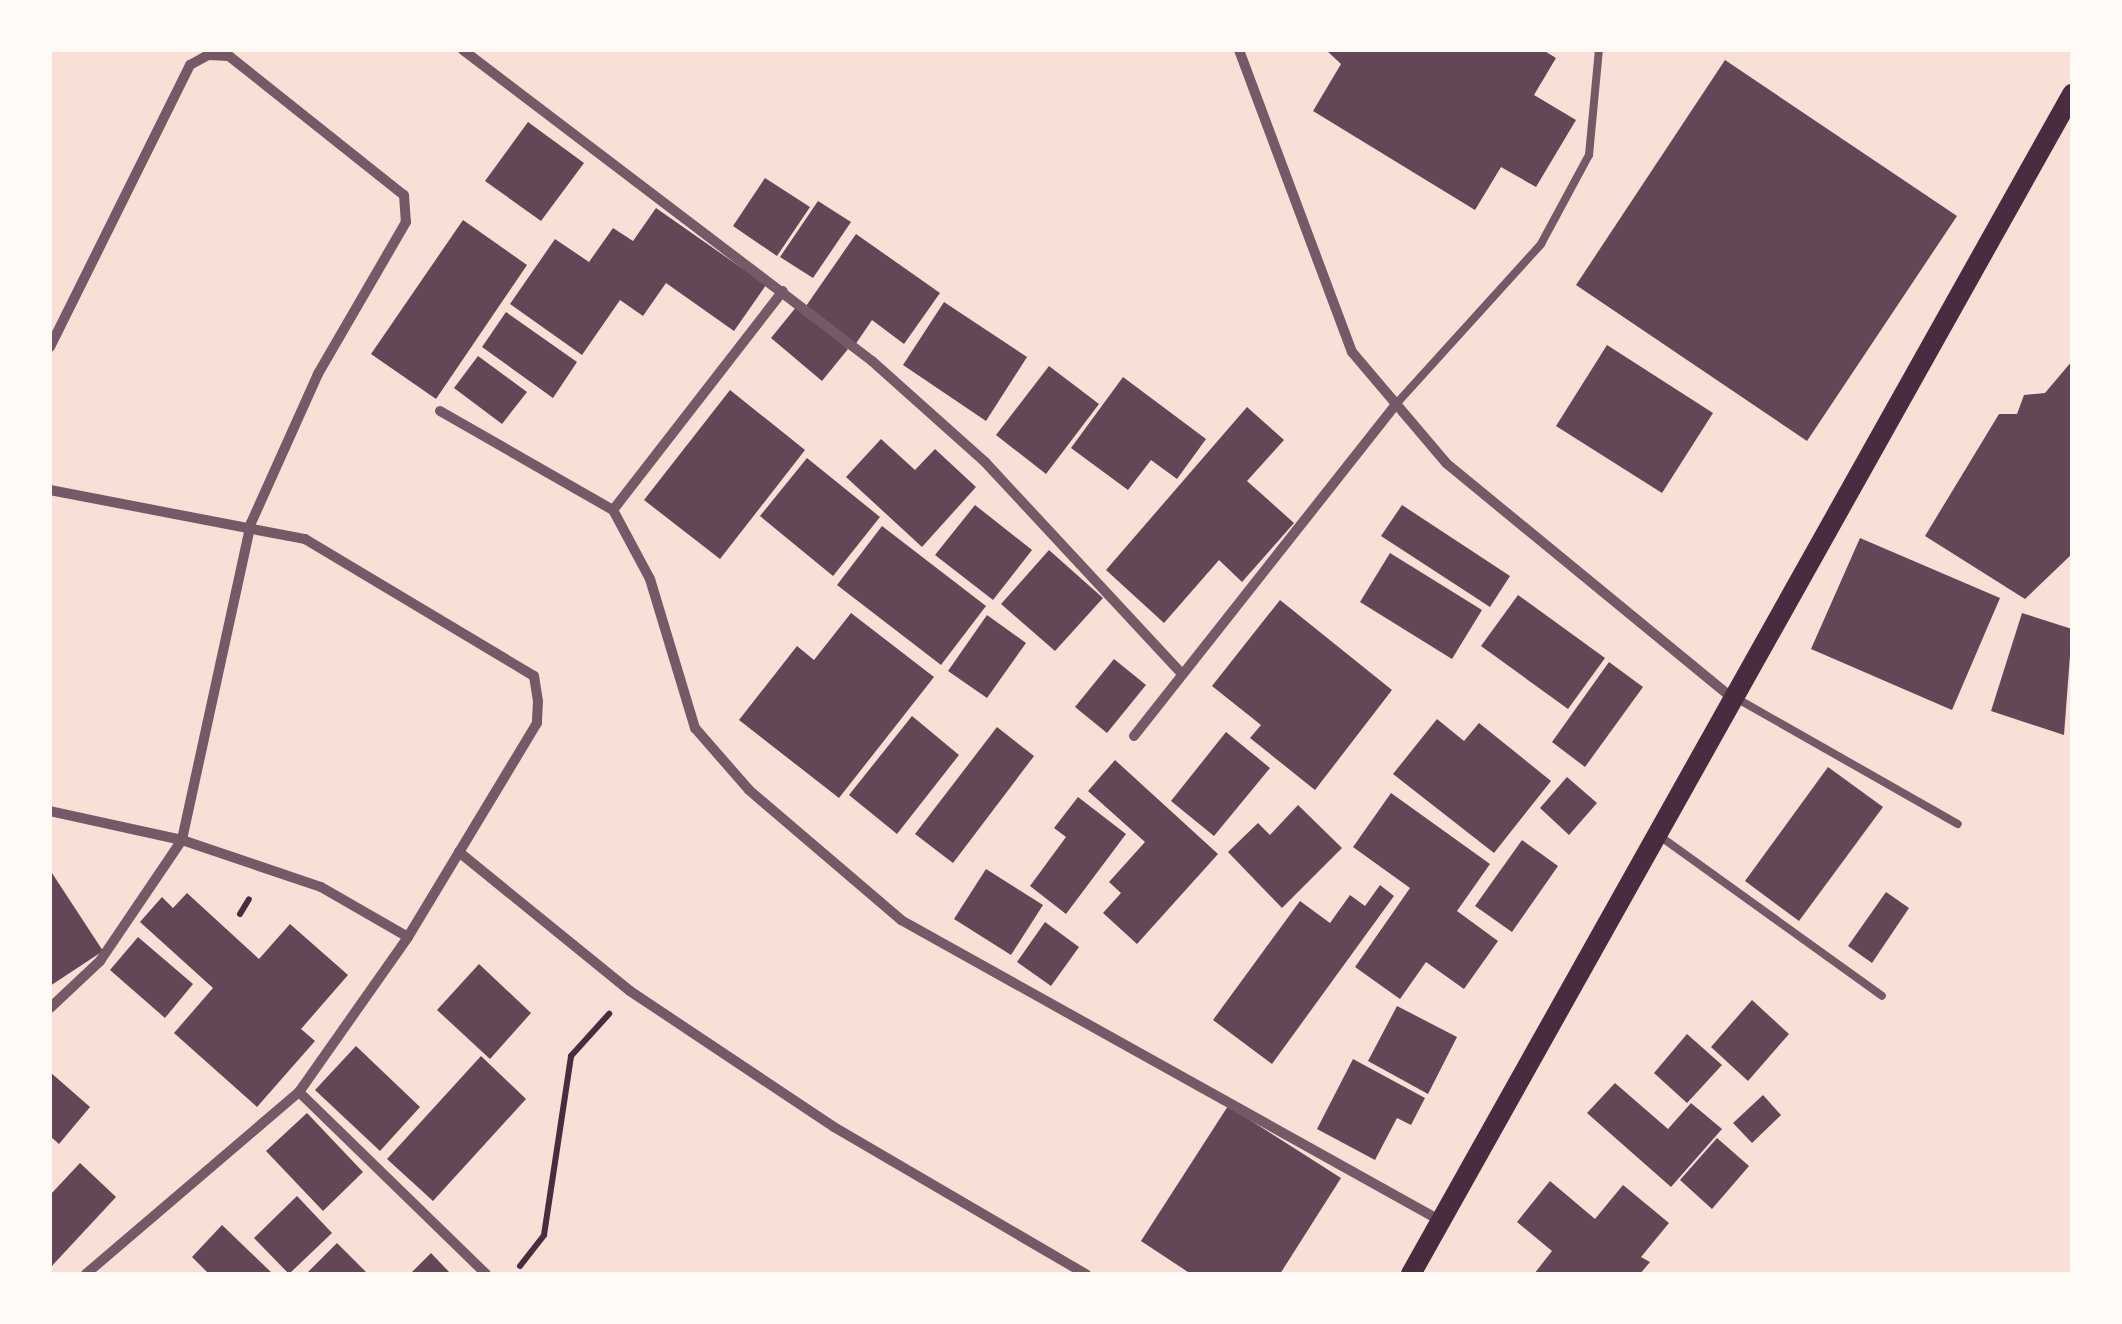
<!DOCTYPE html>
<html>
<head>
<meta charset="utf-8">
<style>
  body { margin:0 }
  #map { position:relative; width:2122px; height:1324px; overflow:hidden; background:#f7e1d7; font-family:Mulish,sans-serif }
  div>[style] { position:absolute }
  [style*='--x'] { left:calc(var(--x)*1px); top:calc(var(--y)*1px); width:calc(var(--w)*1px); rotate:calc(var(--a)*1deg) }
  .building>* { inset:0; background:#644757 }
  .path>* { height:6px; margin:-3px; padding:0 3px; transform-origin:3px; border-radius:3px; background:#4a2c40 }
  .service>* { height:8px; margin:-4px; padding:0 4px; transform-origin:4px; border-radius:4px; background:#755966 }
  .minor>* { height:10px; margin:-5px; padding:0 5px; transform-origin:5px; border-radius:5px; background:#755966 }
  .secondary>* { height:20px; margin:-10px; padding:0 10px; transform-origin:10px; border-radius:10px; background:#4a2c40 }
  span { translate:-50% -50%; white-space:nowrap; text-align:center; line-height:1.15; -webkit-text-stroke:8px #fffaf5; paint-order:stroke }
  .frame { position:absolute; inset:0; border:52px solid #fffaf5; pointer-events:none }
</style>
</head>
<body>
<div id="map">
  <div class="building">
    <div style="clip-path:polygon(1326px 50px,1543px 50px,1556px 58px,1534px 95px,1576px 120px,1536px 187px,1501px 167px,1475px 210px,1313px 111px,1341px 64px)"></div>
    <div style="clip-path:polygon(1725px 60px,1957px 216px,1807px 441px,1576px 285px)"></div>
    <div style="clip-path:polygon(528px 122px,584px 163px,541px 221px,485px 181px)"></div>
    <div style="clip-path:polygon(765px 178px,810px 207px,777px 256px,733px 226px)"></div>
    <div style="clip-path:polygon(818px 201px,851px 222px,813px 278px,780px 257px)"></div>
    <div style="clip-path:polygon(656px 208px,766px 285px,734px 331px,666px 283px,643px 316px,620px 300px,582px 355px,510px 304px,555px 239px,589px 262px,613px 228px,633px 241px)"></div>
    <div style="clip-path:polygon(463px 220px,527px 265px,436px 399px,371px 354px)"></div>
    <div style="clip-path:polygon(856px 234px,940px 293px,904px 344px,872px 320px,855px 345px,804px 309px)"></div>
    <div style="clip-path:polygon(944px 302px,1027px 357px,986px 421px,903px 365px)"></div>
    <div style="clip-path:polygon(797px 306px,848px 349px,822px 381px,771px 338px)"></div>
    <div style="clip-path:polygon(506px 312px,577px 362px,553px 398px,482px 347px)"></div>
    <div style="clip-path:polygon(1607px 345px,1713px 413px,1662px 493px,1556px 426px)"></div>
    <div style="clip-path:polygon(478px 356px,527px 392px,502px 424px,454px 388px)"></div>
    <div style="clip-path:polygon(2072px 361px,2072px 554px,2025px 599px,1925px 536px,1999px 414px,2017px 414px,2024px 395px,2045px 393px)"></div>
    <div style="clip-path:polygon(1049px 366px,1099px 404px,1046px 474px,996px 435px)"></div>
    <div style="clip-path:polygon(1123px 377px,1206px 439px,1177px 479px,1151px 460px,1128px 490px,1071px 448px)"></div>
    <div style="clip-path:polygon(730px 390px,805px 450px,720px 559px,644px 500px)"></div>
    <div style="clip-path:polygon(1247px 407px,1284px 440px,1247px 481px,1294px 523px,1242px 582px,1219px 560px,1164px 623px,1106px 570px)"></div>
    <div style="clip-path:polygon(881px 439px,915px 470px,935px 449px,976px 487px,922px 547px,846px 477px)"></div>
    <div style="clip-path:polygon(807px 458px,880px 517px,833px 576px,760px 516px)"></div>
    <div style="clip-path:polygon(975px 505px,1032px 550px,993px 600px,935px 555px)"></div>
    <div style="clip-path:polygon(1402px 505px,1510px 576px,1490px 607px,1381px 536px)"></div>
    <div style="clip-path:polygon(882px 526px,986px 606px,941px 665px,837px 585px)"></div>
    <div style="clip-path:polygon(1860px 538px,2000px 598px,1952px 710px,1811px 649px)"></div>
    <div style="clip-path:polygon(1049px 550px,1103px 598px,1055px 651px,1001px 604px)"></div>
    <div style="clip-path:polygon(1390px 553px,1482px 610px,1452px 659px,1360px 602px)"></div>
    <div style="clip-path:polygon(1518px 595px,1605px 658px,1568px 709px,1481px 646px)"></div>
    <div style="clip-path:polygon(1280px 600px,1392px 690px,1315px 790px,1250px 738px,1261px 725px,1212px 686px)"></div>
    <div style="clip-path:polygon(851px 613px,934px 677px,839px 798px,739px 720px,797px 646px,814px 660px)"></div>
    <div style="clip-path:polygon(2022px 613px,2072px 629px,2064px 735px,1991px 711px)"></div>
    <div style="clip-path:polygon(987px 615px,1026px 643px,987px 698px,948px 671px)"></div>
    <div style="clip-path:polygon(1114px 659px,1146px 685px,1107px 733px,1075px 707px)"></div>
    <div style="clip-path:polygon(1609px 662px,1643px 687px,1585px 767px,1552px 742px)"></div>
    <div style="clip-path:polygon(912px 716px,959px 755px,897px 834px,849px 795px)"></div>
    <div style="clip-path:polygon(1437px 719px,1464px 741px,1479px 723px,1551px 781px,1494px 853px,1393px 774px)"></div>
    <div style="clip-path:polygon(997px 727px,1034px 756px,953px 863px,915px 834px)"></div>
    <div style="clip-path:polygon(1226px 732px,1270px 768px,1214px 836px,1171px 801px)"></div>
    <div style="clip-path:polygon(1115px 760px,1218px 854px,1137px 944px,1103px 913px,1121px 893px,1109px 882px,1145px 842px,1088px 791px)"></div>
    <div style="clip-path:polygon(1828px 767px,1883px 807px,1799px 921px,1745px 881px)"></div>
    <div style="clip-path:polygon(1567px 777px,1597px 803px,1569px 835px,1540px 808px)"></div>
    <div style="clip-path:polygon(1391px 793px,1490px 864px,1457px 911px,1498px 941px,1464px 989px,1426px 962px,1400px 999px,1355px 967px,1410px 888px,1353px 847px)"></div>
    <div style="clip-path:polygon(1078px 797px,1126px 834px,1066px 914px,1030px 886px,1066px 837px,1054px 828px)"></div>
    <div style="clip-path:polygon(1298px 805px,1342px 848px,1282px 908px,1228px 852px,1258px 823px,1270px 835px)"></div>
    <div style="clip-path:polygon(1522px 840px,1558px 866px,1512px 932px,1475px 906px)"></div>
    <div style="clip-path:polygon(986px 869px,1043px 905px,1011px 955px,954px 919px)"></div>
    <div style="clip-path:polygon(50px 870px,103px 951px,50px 986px)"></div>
    <div style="clip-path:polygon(1380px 885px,1394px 896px,1272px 1064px,1213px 1020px,1300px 901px,1330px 923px,1350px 895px,1365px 906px)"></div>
    <div style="clip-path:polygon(1886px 892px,1909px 908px,1872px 963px,1848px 946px)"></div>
    <div style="clip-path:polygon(187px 893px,259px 959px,290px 924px,348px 975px,301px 1029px,315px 1041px,257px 1107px,174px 1033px,213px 988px,140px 922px,162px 897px,173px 908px)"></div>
    <div style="clip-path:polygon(1045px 922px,1079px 947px,1051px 986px,1017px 962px)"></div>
    <div style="clip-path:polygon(138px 937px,193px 984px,165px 1018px,110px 970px)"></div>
    <div style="clip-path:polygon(479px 964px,531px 1013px,490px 1059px,437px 1010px)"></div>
    <div style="clip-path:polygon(1752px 1000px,1789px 1034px,1748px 1081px,1711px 1047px)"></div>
    <div style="clip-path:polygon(1397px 1006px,1457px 1037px,1428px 1094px,1368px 1061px)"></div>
    <div style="clip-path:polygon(1687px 1034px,1722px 1065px,1687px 1103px,1654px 1073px)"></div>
    <div style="clip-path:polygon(356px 1046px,420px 1107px,380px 1151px,315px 1090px)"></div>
    <div style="clip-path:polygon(481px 1056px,526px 1099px,433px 1201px,387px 1159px)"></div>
    <div style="clip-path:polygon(1353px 1059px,1425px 1098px,1411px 1125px,1397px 1118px,1375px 1160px,1317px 1129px)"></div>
    <div style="clip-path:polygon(50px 1072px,90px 1107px,59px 1144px,50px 1136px)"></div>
    <div style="clip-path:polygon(1615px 1083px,1668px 1129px,1691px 1103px,1722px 1129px,1671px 1187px,1587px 1113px)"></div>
    <div style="clip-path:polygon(1763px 1095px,1781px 1115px,1752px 1143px,1733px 1123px)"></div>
    <div style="clip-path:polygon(1228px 1106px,1341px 1178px,1280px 1274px,1191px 1274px,1141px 1241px)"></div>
    <div style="clip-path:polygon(307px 1113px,363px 1172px,323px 1211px,266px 1151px)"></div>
    <div style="clip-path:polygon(1717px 1138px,1749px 1166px,1712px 1209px,1680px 1180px)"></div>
    <div style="clip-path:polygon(80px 1163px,116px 1197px,50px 1268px,50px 1195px)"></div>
    <div style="clip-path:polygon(1550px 1181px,1595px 1219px,1623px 1185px,1669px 1223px,1641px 1257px,1650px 1262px,1640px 1274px,1534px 1274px,1552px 1251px,1517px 1222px)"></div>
    <div style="clip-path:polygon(297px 1196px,332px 1233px,289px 1274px,254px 1238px)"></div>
    <div style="clip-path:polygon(222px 1225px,273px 1274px,209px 1274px,192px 1257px)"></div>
    <div style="clip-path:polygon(337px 1243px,368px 1274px,306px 1274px)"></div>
    <div style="clip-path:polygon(431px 1253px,451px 1274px,410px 1274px)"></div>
  </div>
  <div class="path">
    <div style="--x:240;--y:914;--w:17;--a:-59"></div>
    <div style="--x:520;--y:1266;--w:39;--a:-52"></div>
    <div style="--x:544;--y:1235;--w:181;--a:-81.4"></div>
    <div style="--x:571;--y:1056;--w:57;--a:-47.9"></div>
  </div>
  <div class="service">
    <div style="--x:1397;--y:403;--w:215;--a:-47.8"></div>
    <div style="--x:1541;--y:244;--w:101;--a:-61.7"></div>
    <div style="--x:1589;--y:155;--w:105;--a:-84.6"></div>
    <div style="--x:1736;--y:698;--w:255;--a:29.6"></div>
    <div style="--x:1661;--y:837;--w:272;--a:35.7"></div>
  </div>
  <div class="minor">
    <div style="--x:463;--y:50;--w:514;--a:37.25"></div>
    <div style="--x:872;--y:361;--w:152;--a:41.8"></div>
    <div style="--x:985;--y:462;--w:289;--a:47.1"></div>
    <div style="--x:1239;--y:50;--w:322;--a:69.5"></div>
    <div style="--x:1352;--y:352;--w:145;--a:49.7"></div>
    <div style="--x:1446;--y:463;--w:367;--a:39.4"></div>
    <div style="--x:50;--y:347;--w:315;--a:-63.6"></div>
    <div style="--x:190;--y:65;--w:21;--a:-29"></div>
    <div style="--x:208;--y:55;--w:21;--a:3"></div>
    <div style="--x:229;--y:56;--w:223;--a:38.5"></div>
    <div style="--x:404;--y:195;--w:27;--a:86"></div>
    <div style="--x:406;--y:222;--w:176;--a:120.1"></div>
    <div style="--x:318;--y:374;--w:163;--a:114.2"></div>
    <div style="--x:251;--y:523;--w:324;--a:102.3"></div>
    <div style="--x:182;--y:840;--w:135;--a:-167.6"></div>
    <div style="--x:440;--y:411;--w:199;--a:29.8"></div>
    <div style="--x:613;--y:510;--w:78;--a:61.8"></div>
    <div style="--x:650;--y:579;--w:156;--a:73.2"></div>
    <div style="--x:695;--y:728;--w:82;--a:48.9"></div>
    <div style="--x:749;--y:790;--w:200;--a:40.5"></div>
    <div style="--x:901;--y:920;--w:616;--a:29.14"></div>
    <div style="--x:50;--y:490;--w:260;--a:10.9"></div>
    <div style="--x:305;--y:539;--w:267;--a:30.9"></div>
    <div style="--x:534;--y:676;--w:25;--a:81"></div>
    <div style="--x:538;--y:701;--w:22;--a:93"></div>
    <div style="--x:537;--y:723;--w:250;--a:121.1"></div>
    <div style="--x:408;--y:937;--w:189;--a:125.1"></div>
    <div style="--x:299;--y:1092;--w:280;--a:139.5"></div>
    <div style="--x:613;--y:510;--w:277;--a:-52.2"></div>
    <div style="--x:1134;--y:736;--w:424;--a:-51.7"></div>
    <div style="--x:459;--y:852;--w:220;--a:39.1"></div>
    <div style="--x:630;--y:991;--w:245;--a:33.7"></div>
    <div style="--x:834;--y:1127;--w:292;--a:30.3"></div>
    <div style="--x:50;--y:1008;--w:69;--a:-43.2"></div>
    <div style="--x:100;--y:961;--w:146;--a:-55.9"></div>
    <div style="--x:182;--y:840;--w:147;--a:18.7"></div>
    <div style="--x:321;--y:887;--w:100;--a:29.9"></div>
    <div style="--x:299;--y:1092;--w:261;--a:44.2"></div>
  </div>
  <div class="secondary">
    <div style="--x:1411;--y:1274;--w:1353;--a:-60.74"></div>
  </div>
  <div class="frame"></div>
</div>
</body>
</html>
